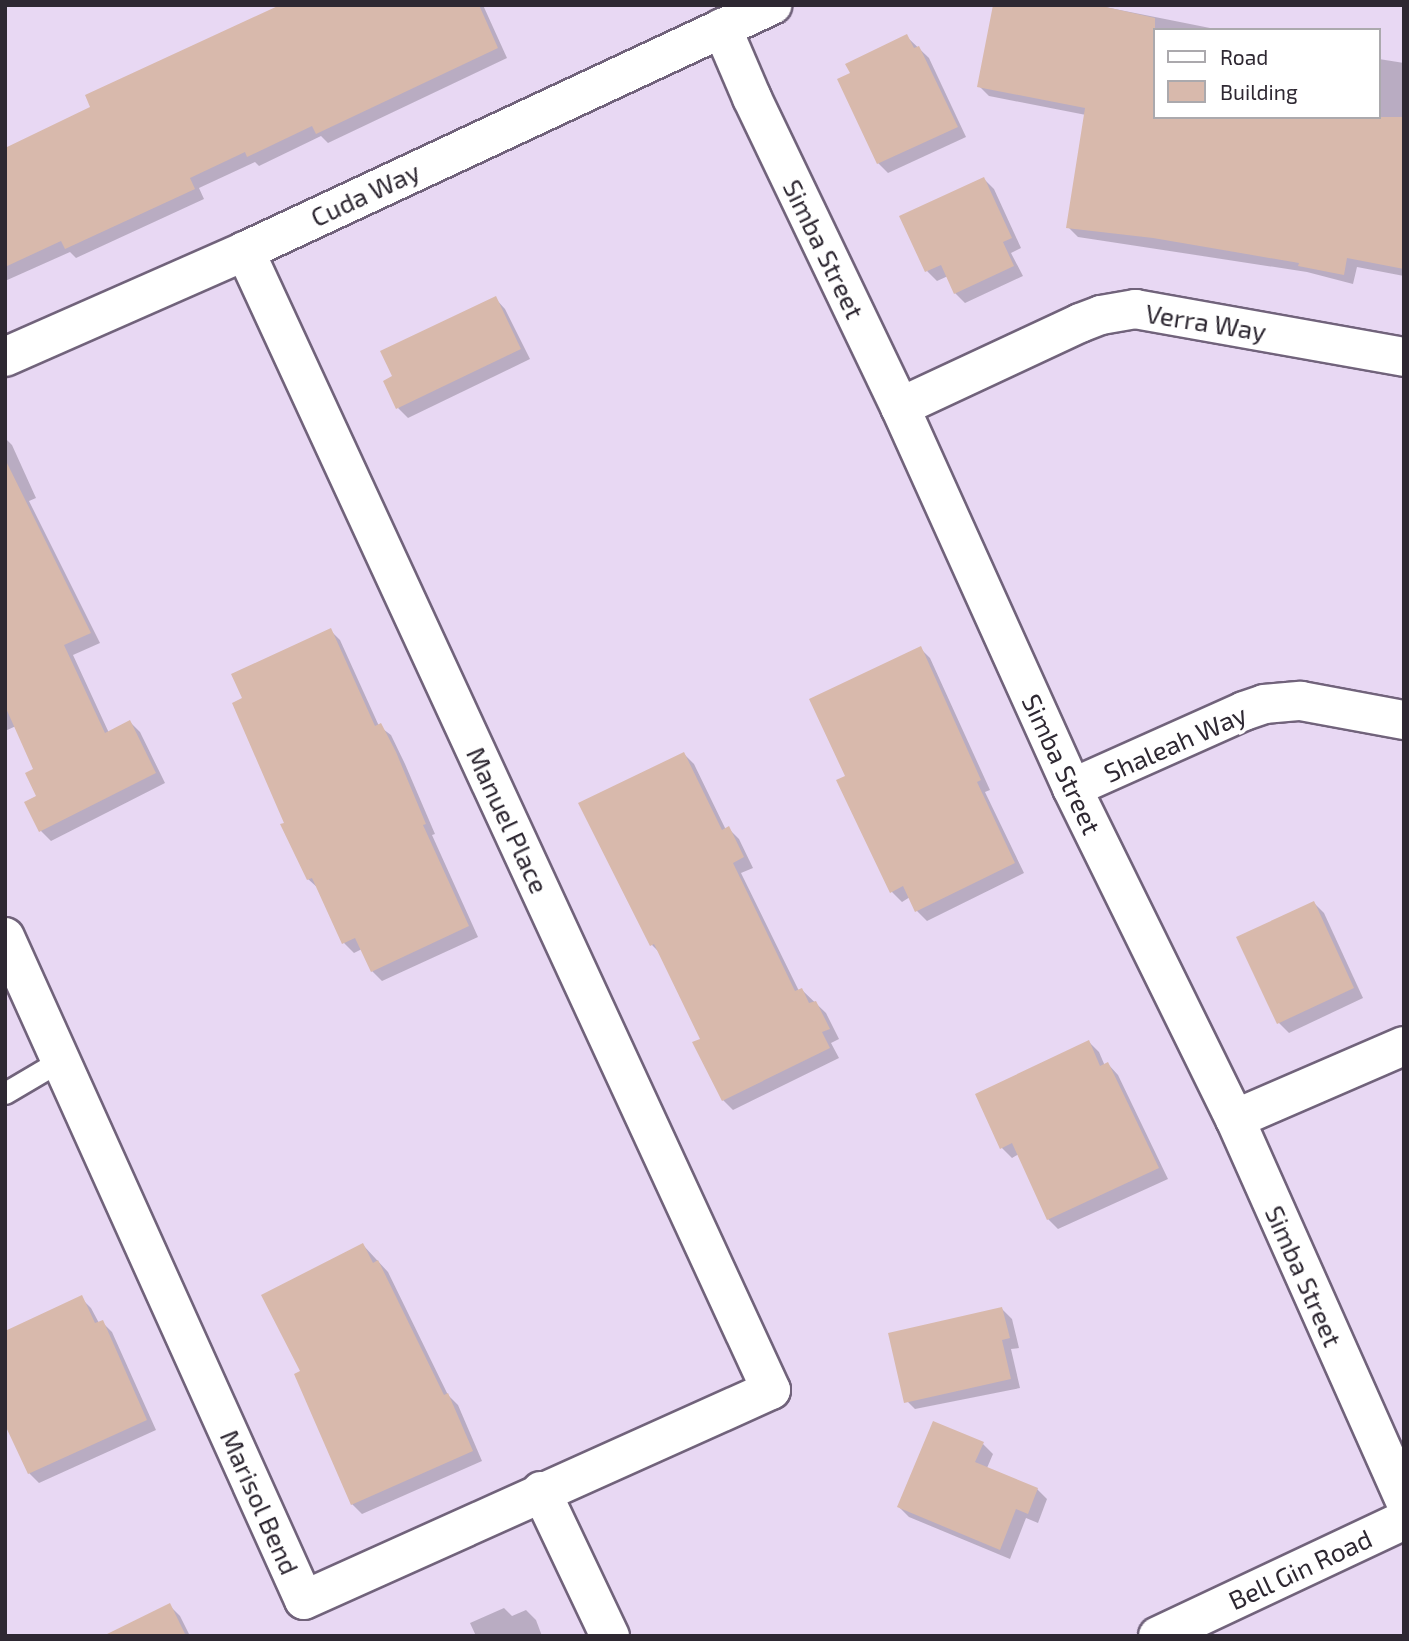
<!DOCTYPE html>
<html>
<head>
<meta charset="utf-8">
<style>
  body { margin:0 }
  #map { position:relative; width:1409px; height:1641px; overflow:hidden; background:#e8d8f3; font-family:"Exo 2",sans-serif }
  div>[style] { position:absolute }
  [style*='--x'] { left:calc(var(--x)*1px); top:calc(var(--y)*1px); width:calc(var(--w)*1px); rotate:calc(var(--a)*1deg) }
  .shadow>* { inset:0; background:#0003 }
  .building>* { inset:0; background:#d8b9ac }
  .roads { filter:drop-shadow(2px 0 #71637b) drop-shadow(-2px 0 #71637b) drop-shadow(0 2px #71637b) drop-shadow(0 -2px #71637b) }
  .lane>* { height:21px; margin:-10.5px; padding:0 10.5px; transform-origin:10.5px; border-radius:10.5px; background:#fff }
  .street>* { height:38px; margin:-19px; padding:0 19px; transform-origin:19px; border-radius:19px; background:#fff }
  span { translate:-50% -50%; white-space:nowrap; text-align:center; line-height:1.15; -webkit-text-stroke:7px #fff; paint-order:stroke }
  .street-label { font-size:26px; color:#2e2832 }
  .frame { position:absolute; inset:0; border:7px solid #2e2832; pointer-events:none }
  .legend { position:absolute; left:1153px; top:28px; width:228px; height:91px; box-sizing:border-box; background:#fff; border:2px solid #aba9ad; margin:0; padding:9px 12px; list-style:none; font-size:21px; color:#2e2832 }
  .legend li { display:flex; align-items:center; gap:14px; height:35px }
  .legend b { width:35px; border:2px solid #aba9ad }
</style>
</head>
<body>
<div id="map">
  <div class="shadow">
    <div style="clip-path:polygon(311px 5px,483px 5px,507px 58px,328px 143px,321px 136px,259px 166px,255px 162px,199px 188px,204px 199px,76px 258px,70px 252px,5px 281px,5px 157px)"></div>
    <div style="clip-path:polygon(1095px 5px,1220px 30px,1155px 30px,1155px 117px,1379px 117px,1379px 59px,1404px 63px,1404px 276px,1357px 267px,1353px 284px,1307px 272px,1078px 237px,1068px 227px,1086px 115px,989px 96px,979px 86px)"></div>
    <div style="clip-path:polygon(906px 36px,929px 58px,966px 137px,888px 173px,878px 163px)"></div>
    <div style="clip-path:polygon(984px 179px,994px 189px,1021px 248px,1011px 253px,1023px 276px,965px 303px,955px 293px,948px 276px,937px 281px,927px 271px)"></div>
    <div style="clip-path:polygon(495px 298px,505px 309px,530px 359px,408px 418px,398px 408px)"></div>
    <div style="clip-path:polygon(5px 438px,12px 445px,36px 498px,29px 501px,100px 643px,73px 655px,109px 733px,130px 722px,140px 732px,165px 783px,51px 841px,41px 831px,26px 803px,39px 797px,36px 770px,16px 726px,5px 731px)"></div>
    <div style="clip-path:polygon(330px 630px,340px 640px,379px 726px,391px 735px,405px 764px,435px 834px,432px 835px,478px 937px,382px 981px,372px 971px,362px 949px,354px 953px,344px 943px,319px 889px,308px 879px,244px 699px)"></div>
    <div style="clip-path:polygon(920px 648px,930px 658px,990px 790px,985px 792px,1024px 873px,927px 921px,917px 911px,910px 897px,902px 902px,892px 892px,847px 777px)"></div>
    <div style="clip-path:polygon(684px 754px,694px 764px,726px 830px,729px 829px,739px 839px,753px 868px,741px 873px,799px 991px,802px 990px,826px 1013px,839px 1039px,831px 1043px,839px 1058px,733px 1110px,723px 1100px,695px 1043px,702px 1039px,661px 954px,652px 945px)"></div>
    <div style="clip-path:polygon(1314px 903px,1324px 913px,1363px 998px,1289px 1033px,1279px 1023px,1239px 938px)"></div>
    <div style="clip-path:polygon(1089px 1042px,1099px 1052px,1105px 1066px,1108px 1064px,1118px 1075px,1168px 1179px,1058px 1229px,1048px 1219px,1019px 1154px,1012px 1158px,1001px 1147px)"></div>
    <div style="clip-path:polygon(363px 1245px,388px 1272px,448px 1395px,458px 1405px,482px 1461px,362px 1514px,352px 1504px,302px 1372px)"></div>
    <div style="clip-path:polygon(81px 1298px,91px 1308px,99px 1323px,102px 1322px,112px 1332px,156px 1430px,39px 1483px,29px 1473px)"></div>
    <div style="clip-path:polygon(1002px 1309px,1012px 1319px,1019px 1348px,1011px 1349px,1020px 1388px,915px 1409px,905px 1399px)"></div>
    <div style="clip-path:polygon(983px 1444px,993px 1454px,987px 1468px,1037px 1489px,1047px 1499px,1038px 1523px,1026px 1518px,1010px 1559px,909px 1517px,899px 1507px)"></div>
    <div style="clip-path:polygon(170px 1606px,180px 1616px,190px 1636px,107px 1636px)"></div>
    <div style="clip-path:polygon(504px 1608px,512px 1616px,526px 1610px,536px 1620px,542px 1636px,476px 1636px,470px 1623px)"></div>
  </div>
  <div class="building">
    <div style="clip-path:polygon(280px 5px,479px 5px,498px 48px,316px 134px,312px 126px,247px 157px,245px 152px,190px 178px,195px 189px,65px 249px,61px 241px,5px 267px,5px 148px,90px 107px,85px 95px)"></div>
    <div style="clip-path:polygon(993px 5px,1097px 5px,1155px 18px,1155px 117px,1404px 117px,1404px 269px,1347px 258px,1344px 275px,1298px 266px,1299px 263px,1153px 238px,1066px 228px,1085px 108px,977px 87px)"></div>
    <div style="clip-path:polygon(907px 34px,914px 48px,919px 46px,958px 127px,877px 164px,837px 79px,850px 73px,845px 64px)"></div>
    <div style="clip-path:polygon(984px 177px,1012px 238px,1003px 242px,1014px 266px,954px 294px,941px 265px,925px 272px,899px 216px)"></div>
    <div style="clip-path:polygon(496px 296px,521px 349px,396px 409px,383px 381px,392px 376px,380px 351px)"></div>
    <div style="clip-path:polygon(5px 459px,91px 633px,64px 645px,105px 733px,130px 720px,156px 773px,39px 832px,24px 802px,36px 796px,25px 773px,33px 769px,5px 706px)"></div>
    <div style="clip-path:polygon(331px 628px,375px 726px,381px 723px,396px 752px,426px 824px,423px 825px,469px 926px,371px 972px,355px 938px,342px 944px,312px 878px,307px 880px,280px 824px,284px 823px,232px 703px,242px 698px,231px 674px)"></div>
    <div style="clip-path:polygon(921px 646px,981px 780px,977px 782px,1015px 863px,915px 912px,903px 886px,890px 893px,836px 780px,845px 776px,809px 699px)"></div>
    <div style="clip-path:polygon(684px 752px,722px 830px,729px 826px,744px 857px,733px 863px,795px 991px,802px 988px,809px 1003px,816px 1001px,830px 1029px,822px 1032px,830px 1048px,722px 1101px,692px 1042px,700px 1039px,654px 944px,650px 946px,578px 803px)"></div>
    <div style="clip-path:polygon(1314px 901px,1354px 988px,1277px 1024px,1236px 937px)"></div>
    <div style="clip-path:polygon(1089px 1040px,1100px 1066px,1108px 1062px,1159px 1168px,1047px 1220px,1012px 1143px,1000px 1149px,975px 1094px)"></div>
    <div style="clip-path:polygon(363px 1243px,373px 1263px,378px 1260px,444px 1395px,448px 1393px,473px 1451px,351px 1505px,294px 1374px,300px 1371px,261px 1295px)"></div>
    <div style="clip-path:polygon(82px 1295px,95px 1323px,103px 1320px,147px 1420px,28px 1474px,5px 1425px,5px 1331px)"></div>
    <div style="clip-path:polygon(1002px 1307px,1010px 1338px,1002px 1340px,1011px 1379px,904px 1403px,888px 1333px)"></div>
    <div style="clip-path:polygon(933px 1421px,984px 1442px,975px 1462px,1038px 1488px,1028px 1514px,1016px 1509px,1000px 1550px,897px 1507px)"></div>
    <div style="clip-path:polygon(170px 1603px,186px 1636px,103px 1636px)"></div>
  </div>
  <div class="roads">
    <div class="lane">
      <div style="--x:5;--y:1093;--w:65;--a:-30.5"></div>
    </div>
    <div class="street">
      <div style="--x:722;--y:28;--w:76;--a:66.8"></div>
      <div style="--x:752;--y:98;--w:343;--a:64.4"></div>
      <div style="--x:900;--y:407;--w:418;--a:65.7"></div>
      <div style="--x:1072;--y:788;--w:369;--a:63.8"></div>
      <div style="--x:1235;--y:1119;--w:416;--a:66"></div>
      <div style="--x:5;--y:357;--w:262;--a:-23.8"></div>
      <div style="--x:245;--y:251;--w:582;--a:-25.02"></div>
      <div style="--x:900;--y:407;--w:199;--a:-25"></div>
      <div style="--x:1080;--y:323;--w:22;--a:-21"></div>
      <div style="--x:1101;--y:315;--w:35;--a:-10"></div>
      <div style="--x:1135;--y:309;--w:273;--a:10.1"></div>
      <div style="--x:1072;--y:788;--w:188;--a:-24.1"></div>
      <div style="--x:1244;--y:711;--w:21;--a:-19"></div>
      <div style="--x:1264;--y:704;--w:37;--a:-5"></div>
      <div style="--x:1301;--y:701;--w:105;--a:10.5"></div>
      <div style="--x:5;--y:937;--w:727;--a:65.73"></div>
      <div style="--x:304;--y:1600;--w:512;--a:-24.21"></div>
      <div style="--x:771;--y:1390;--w:1255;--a:-114.79"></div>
      <div style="--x:1235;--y:1119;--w:184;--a:-23.4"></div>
      <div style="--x:541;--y:1491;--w:161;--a:64.6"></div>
      <div style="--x:1158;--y:1636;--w:272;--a:-25.2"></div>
    </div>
  </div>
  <div class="street-label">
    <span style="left:365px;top:194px;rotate:-25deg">Cuda Way</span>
    <span style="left:824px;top:249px;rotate:64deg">Simba Street</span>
    <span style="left:1206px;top:322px;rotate:9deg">Verra Way</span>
    <span style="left:1175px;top:743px;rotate:-24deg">Shaleah Way</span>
    <span style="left:1062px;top:764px;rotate:65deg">Simba Street</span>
    <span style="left:508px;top:820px;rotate:65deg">Manuel Place</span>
    <span style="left:1304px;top:1276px;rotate:66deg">Simba Street</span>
    <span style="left:260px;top:1502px;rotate:66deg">Marisol Bend</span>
    <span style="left:1300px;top:1569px;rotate:-25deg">Bell Gin Road</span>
  </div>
  <div class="frame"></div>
  <ul class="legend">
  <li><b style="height:9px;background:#fff"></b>Road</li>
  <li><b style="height:19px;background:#d8b9ac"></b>Building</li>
  </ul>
</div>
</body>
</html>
